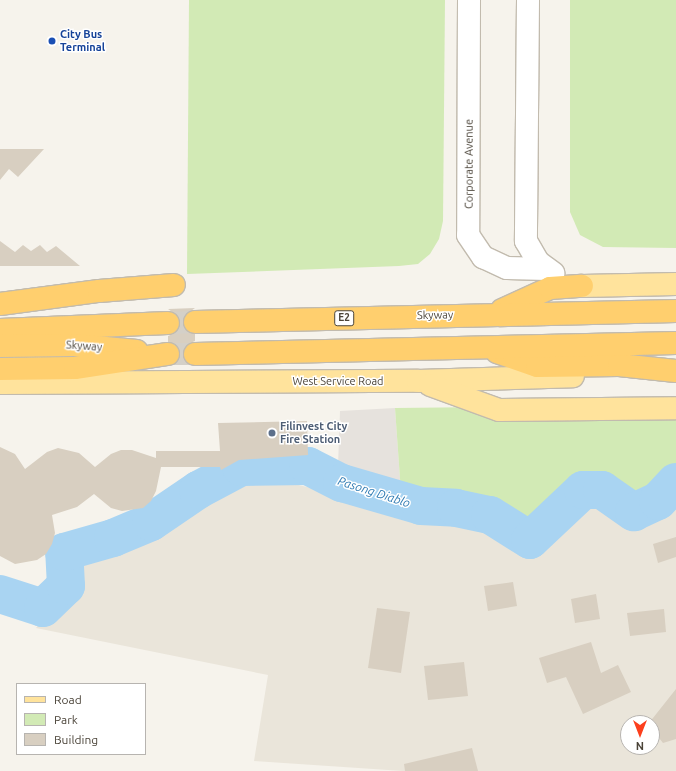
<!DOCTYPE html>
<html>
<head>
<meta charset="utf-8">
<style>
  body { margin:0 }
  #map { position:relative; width:676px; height:771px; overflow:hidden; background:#f6f3ec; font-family:Ubuntu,sans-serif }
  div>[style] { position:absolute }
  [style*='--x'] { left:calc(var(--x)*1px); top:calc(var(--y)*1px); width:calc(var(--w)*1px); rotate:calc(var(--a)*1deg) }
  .residential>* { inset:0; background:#eae5da }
  .industrial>* { inset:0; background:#e6e2dd }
  .green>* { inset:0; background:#d2eab5 }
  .river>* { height:38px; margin:-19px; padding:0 19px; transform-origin:19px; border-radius:19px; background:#a9d4f2 }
  .building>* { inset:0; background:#d8cfc1 }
  .highway-tunnel>* { height:22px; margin-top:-11px; transform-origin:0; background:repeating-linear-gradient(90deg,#d4d0c8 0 22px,transparent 0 33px) }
  .roads { filter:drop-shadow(1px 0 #c2bbae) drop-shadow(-1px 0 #c2bbae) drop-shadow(0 1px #c2bbae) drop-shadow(0 -1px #c2bbae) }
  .minor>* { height:22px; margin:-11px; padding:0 11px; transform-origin:11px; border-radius:11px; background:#fff }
  .major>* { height:22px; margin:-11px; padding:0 11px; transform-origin:11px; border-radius:11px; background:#ffe39c }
  .highway>* { height:22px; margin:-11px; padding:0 11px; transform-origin:11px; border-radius:11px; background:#ffcf6e }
  .dots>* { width:11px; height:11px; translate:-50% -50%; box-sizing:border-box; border:2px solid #fff; border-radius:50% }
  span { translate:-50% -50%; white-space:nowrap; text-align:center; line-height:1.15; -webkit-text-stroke:3px #fff; paint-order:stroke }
  .shield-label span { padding:1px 3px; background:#fff; border:1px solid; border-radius:3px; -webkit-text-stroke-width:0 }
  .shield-label { font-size:10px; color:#4b4439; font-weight:700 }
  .transit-label { font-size:11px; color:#164399; font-weight:700 }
  .left { translate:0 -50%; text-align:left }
  .street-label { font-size:11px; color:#4b4439 }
  .service-label { font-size:11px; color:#4e5e75; font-weight:700 }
  .water-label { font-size:12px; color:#2e7ab2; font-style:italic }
  .legend { position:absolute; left:16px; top:683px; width:130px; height:72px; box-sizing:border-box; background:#fff; border:1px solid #b7b4b0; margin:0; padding:5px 7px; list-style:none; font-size:12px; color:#4b4439 }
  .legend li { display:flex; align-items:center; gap:8px; height:20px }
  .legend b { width:20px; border:1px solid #b7b4b0 }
  .north { position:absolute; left:620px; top:715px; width:40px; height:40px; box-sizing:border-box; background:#fff; border:1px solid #b7b4b0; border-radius:50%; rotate:180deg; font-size:11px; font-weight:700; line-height:16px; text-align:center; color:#4b4439 }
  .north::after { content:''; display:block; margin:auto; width:14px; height:18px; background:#fc3f1d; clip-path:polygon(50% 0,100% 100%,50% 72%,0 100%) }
</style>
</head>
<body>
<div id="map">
  <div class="residential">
    <div style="clip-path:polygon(evenodd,243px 473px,312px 488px,359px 506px,478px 524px,507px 542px,536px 542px,579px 499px,601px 499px,627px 520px,652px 513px,676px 488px,676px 771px,403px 771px,254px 761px,268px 675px,36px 628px,66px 589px,74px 553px,109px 545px,243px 473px,628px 723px,652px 723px,652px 747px,628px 747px,628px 723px)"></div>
  </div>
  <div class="industrial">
    <div style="clip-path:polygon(395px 408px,401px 493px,368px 481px,338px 466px,340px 411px)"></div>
  </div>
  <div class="green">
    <div style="clip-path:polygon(189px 0,445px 0,443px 221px,439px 239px,430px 254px,418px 264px,399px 266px,187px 274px)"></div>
    <div style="clip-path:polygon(570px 0,676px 0,676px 248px,603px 247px,580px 235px,570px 212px)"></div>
    <div style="clip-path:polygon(676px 405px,676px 469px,642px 505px,600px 483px,574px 483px,528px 534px,489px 505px,401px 493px,395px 408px)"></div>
  </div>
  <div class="river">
    <div style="--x:0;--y:594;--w:45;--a:18"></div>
    <div style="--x:43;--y:608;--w:32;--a:-44"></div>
    <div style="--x:66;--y:586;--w:34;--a:-93"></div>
    <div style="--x:64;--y:552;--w:51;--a:-15.9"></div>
    <div style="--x:113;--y:538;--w:41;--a:-22.8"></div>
    <div style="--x:151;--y:522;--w:57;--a:-34.2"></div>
    <div style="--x:198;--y:490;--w:49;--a:-28.1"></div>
    <div style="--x:241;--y:467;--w:67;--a:-0.9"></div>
    <div style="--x:308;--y:466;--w:38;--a:27"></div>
    <div style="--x:342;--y:483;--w:82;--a:16.2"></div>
    <div style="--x:421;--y:506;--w:35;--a:3"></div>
    <div style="--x:456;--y:508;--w:35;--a:12"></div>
    <div style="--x:490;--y:515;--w:47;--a:32"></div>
    <div style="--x:530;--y:540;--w:73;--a:-43.3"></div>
    <div style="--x:583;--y:490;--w:19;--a:0"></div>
    <div style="--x:602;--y:490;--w:39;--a:35"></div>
    <div style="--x:634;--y:512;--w:26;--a:-25"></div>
    <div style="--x:658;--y:501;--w:26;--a:-47"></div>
  </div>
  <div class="building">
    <div style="clip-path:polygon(0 149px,44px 149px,18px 177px,9px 169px,0 180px)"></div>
    <div style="clip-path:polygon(0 241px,15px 252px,23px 245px,31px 251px,40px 245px,47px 252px,56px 246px,80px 266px,0 266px)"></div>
    <div style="clip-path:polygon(195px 308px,184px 316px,183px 322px,185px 329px,195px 334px,195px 341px,188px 344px,183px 354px,188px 364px,174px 365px,179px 359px,180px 352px,177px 346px,168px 342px,168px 336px,175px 333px,180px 322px,178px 316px,168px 309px)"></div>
    <div style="clip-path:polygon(307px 421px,308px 455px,239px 460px,221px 470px,220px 467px,161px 467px,156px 491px,151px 501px,143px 508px,122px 511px,111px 508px,94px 494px,77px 507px,52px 515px,55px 533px,52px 544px,46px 554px,37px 560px,15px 564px,0 556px,0 447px,15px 454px,25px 469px,47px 452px,58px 448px,79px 453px,95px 467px,111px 454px,121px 450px,132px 450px,156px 458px,156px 451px,220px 451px,218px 423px)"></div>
    <div style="clip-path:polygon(676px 537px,676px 557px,658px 563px,653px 544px)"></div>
    <div style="clip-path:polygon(513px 582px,517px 606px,488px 611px,484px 586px)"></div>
    <div style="clip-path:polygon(596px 594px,600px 619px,575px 623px,571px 599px)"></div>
    <div style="clip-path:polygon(377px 608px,410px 612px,401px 673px,368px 668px)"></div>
    <div style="clip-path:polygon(664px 609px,666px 632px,630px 636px,627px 613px)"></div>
    <div style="clip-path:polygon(591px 642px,601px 673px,618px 665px,631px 692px,583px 714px,566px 677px,547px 683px,539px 658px)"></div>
    <div style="clip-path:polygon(464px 662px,468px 696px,428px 700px,424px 666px)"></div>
    <div style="clip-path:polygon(676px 689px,676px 739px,663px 743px,652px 729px,652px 723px,649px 723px)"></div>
    <div style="clip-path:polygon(472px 748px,478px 771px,405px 771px,404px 764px)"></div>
  </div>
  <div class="highway-tunnel">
    <div style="--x:168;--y:323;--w:27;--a:-2"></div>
    <div style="--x:168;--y:354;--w:27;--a:0"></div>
  </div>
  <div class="roads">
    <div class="minor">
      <div style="--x:469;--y:0;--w:235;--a:90.2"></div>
      <div style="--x:468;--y:235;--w:27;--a:56"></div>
      <div style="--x:483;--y:257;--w:26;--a:25"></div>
      <div style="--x:507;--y:268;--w:40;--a:1.4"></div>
      <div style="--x:528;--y:0;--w:241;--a:90.5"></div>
      <div style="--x:526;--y:241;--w:24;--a:60"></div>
      <div style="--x:538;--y:262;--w:19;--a:36"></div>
    </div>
    <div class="major">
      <div style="--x:582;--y:286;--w:94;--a:-1.2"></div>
      <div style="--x:0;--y:383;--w:418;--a:-0.3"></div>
      <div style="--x:418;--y:381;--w:155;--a:-1.8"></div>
      <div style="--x:430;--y:385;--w:73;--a:19.9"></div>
      <div style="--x:499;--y:410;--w:177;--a:-0.6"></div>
    </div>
    <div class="highway">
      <div style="--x:0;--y:304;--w:100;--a:-7.5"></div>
      <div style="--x:99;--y:291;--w:75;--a:-4.6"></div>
      <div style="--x:502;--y:310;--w:53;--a:-24.6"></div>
      <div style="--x:550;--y:288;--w:32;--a:-4"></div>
      <div style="--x:195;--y:322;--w:481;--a:-1.3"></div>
      <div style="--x:0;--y:330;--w:168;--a:-2.4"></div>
      <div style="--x:0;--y:346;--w:75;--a:-0.8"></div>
      <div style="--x:75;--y:345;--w:62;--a:5.5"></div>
      <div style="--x:497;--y:352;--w:42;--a:19.3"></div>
      <div style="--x:537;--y:366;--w:82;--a:-0.7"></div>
      <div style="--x:619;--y:365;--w:57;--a:6"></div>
      <div style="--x:195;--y:354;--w:481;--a:-1.3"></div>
      <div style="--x:0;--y:369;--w:75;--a:-0.8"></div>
      <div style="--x:75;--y:368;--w:94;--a:-8.6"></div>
    </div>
  </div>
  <div class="dots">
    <div style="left:52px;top:41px;background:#1a4fb4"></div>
    <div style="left:272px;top:433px;background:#5c6f8a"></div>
  </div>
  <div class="shield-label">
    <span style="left:344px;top:318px">E2</span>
  </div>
  <div class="transit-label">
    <span class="left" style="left:60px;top:41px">City Bus<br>Terminal</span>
  </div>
  <div class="street-label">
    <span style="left:469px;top:164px;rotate:-90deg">Corporate Avenue</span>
    <span style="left:435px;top:315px;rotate:-1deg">Skyway</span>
    <span style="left:84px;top:346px;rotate:4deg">Skyway</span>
    <span style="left:338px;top:381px">West Service Road</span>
  </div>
  <div class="service-label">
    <span class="left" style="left:280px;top:433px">Filinvest City<br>Fire Station</span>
  </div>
  <div class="water-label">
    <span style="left:374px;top:492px;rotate:18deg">Pasong Diablo</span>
  </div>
  <ul class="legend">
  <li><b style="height:5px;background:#ffe39c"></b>Road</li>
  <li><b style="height:11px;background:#d2eab5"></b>Park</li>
  <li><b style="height:11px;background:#d8cfc1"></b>Building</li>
  </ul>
  <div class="north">N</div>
</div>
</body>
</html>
